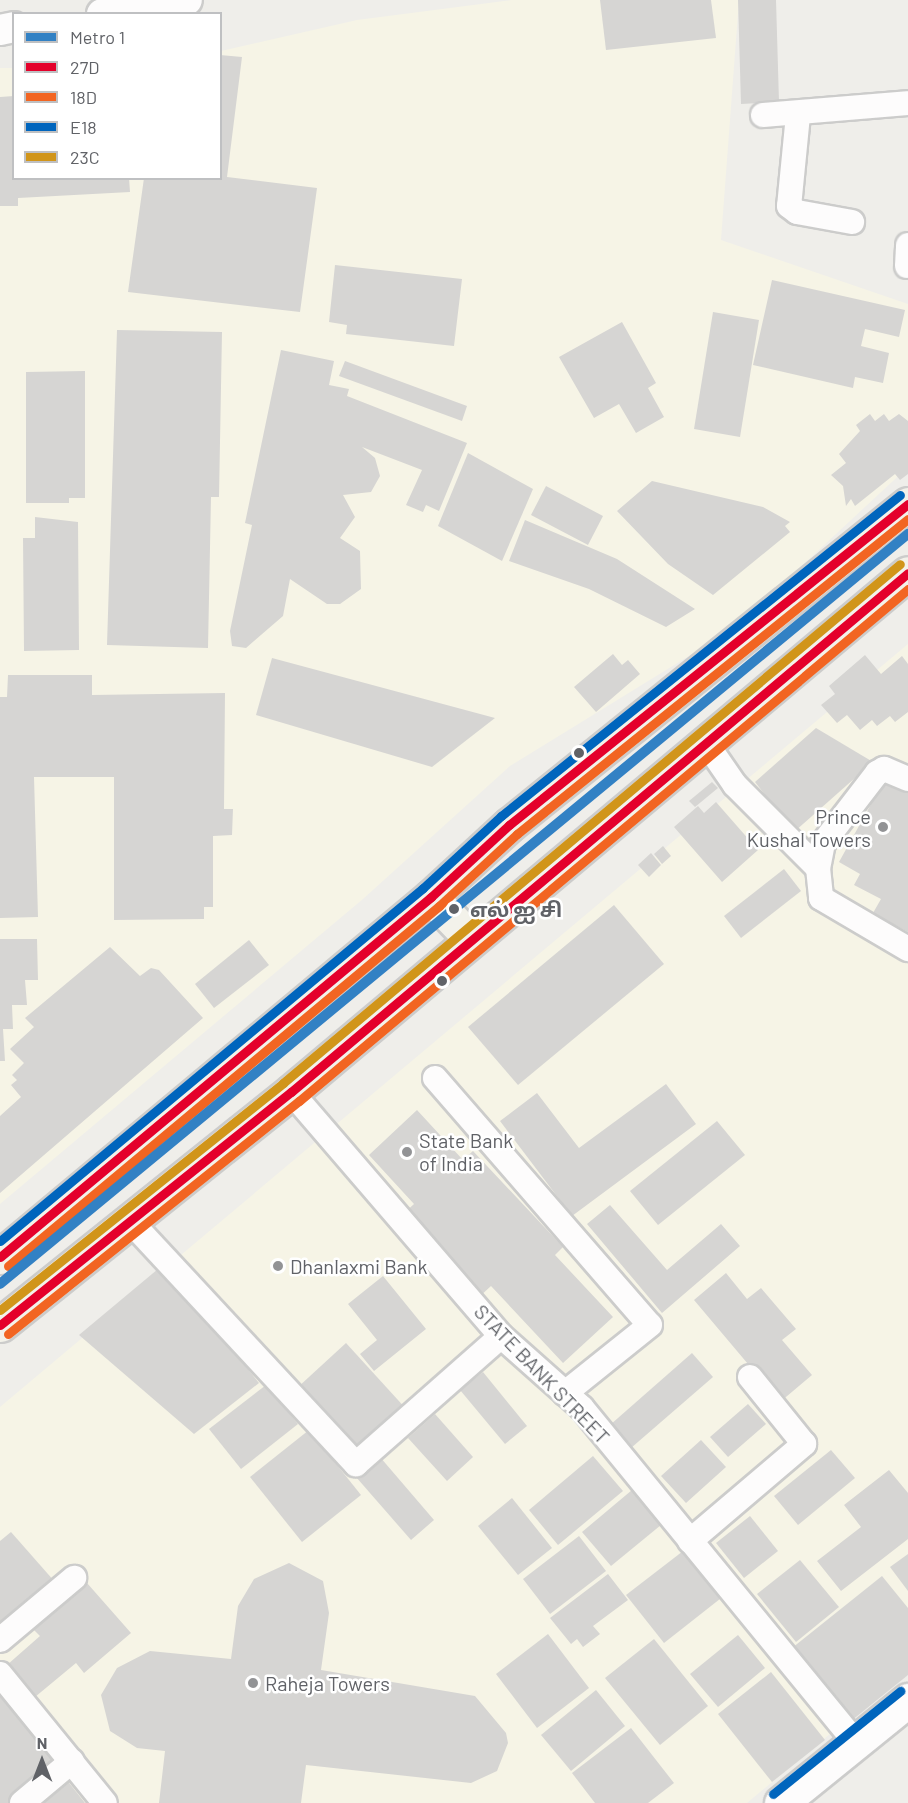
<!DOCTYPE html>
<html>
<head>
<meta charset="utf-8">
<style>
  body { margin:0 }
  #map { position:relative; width:908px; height:1803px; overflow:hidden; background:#efeeea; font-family:Barlow,"Noto Sans Tamil",sans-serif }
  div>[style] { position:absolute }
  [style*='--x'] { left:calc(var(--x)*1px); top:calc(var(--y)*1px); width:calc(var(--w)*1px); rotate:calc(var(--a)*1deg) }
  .commercial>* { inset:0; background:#f6f4e6 }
  .building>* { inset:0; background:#d6d5d3 }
  .roads { filter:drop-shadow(2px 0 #cccccb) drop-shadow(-2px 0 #cccccb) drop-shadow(0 2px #cccccb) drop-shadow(0 -2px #cccccb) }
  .minor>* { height:24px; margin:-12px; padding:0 12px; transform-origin:12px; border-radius:12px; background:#fdfcfc }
  .tertiary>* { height:30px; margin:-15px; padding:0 15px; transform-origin:15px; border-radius:15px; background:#fdfcfc }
  .secondary>* { height:33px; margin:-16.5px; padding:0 16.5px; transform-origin:16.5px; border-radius:16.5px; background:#fdfcfc }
  .primary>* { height:33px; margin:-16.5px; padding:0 16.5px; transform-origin:16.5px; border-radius:16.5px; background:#f3f2ea }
  .bus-1>* { height:9px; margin:-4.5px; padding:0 4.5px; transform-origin:4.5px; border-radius:4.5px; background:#e4002b }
  .bus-2>* { height:9px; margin:-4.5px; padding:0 4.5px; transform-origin:4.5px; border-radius:4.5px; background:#f26522 }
  .bus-3>* { height:9px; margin:-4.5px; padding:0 4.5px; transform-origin:4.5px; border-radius:4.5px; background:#0065bd }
  .bus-4>* { height:9px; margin:-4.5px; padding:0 4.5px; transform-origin:4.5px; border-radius:4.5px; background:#d1951a }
  .metro-1>* { height:10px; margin:-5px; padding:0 5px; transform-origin:5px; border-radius:5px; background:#3281c4 }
  .dots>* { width:16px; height:16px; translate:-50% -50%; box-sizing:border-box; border:3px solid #fff; border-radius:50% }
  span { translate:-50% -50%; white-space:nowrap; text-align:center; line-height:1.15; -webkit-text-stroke:5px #fff; paint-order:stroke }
  .poi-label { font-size:20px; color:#606267 }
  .right { translate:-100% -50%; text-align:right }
  .left { translate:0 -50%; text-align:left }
  .stop-label { font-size:20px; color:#606267; font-weight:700 }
  .street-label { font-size:20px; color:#606267 }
  .legend { position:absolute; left:12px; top:12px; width:210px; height:168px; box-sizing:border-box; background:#fff; border:2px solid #bfc0c2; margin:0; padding:8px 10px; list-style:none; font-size:18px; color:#606267 }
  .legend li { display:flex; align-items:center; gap:12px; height:30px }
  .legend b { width:30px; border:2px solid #bfc0c2 }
  .north { position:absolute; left:12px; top:1731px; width:60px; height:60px; -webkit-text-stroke:4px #fff; paint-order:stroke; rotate:0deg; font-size:16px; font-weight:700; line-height:24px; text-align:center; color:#606267 }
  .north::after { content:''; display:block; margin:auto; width:21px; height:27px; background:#606267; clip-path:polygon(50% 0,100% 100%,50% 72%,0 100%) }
</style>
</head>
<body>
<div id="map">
  <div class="commercial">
    <div style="clip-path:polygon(511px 0,739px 0,721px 240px,908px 304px,908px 467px,736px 627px,510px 766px,363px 899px,0 1204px,0 68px,13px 68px,14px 178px,220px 178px,221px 51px,357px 20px)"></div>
    <div style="clip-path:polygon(908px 644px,908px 1669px,747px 1803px,0 1803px,0 1407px)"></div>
  </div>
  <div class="building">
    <div style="clip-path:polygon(600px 0,711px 0,716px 38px,606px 50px)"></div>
    <div style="clip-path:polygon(738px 0,776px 0,779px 102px,741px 104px)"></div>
    <div style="clip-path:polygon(220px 55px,242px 57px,227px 177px,317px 188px,300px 312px,128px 292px,144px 178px,220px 178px)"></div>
    <div style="clip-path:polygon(14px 96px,14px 178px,129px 178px,130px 192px,18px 198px,18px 206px,0 206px,0 97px)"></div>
    <div style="clip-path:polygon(335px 265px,462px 279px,454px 346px,346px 334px,347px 325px,329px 322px)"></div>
    <div style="clip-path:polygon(772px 280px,905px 310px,899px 337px,865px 329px,861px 346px,889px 353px,883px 383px,855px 377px,853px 388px,753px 365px)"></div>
    <div style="clip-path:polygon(713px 312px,759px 320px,740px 437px,694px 429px)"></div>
    <div style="clip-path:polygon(622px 322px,656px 383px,648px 388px,664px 417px,636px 433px,619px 404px,594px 418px,559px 357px)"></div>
    <div style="clip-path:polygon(117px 330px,222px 332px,219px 497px,211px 497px,208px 648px,107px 645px)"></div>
    <div style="clip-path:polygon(281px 350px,334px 361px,329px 385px,349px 389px,347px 396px,467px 443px,439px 511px,426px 505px,423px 512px,406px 505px,422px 470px,362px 447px,375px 458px,380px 476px,371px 492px,343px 495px,355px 517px,340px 538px,360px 551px,361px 589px,340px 604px,327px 604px,290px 579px,283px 616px,246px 648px,232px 646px,230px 631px,252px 525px,245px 523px)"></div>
    <div style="clip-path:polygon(345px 361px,467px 406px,462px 421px,339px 376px)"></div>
    <div style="clip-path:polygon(85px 371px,85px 498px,69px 498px,69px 503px,26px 503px,26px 372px)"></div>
    <div style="clip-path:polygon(870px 414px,875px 421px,884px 414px,889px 421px,899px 414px,908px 421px,908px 474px,900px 480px,895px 474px,855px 506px,851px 499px,846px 506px,843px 486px,831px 475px,846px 463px,839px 454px,860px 431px,856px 425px)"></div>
    <div style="clip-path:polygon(468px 453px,533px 489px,502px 561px,438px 526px)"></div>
    <div style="clip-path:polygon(652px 481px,763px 507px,790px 522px,785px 526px,790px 532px,713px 595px,668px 564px,617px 511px)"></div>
    <div style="clip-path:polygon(546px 486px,603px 516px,588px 545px,531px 515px)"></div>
    <div style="clip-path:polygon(35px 517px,78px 522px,79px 650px,24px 651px,23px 538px,35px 538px)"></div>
    <div style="clip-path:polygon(525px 520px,617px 559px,695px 609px,666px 627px,589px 589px,509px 561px)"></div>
    <div style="clip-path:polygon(613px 654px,622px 665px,628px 660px,640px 674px,596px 712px,574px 687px)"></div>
    <div style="clip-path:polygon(865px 655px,881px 674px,902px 656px,908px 664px,908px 712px,895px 722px,890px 716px,877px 726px,872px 720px,860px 730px,847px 715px,837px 723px,821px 705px,835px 694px,829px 686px)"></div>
    <div style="clip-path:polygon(272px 658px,495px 718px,432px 767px,256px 715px)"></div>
    <div style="clip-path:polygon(8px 675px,92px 675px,92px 695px,225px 693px,224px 809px,233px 809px,232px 835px,213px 836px,213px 907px,204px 907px,204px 919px,114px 920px,114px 777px,34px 777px,38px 917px,0 918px,0 697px,7px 697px)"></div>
    <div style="clip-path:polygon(816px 728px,873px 762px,794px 832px,755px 782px)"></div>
    <div style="clip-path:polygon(885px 779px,908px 792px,908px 932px,873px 913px,881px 899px,854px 885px,860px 874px,839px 862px)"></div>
    <div style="clip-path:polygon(712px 782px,718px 788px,695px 807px,689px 801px)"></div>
    <div style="clip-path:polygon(716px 802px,758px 850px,722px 882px,674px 827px,698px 806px,704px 813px)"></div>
    <div style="clip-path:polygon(663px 846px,671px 856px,662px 864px,654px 854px)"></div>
    <div style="clip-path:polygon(651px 853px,661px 865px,649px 877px,638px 865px)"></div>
    <div style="clip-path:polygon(784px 869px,801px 891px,741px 938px,724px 916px)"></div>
    <div style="clip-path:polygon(614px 905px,664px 964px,518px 1085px,468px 1027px)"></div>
    <div style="clip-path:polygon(0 939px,37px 939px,38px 980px,25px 980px,27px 1005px,12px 1005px,13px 1029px,3px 1029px,5px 1061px,0 1061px)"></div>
    <div style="clip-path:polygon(249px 940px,269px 965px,214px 1008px,195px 984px)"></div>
    <div style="clip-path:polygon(110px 947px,140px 976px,151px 968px,159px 970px,203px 1018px,0 1193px,0 1116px,21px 1097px,11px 1085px,17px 1080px,12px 1075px,24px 1063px,10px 1049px,34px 1027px,25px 1018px)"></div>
    <div style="clip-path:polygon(666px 1084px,696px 1124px,572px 1216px,500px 1121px,537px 1093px,579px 1148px)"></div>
    <div style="clip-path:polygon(417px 1110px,463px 1160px,473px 1151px,563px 1247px,555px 1255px,613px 1317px,563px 1363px,491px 1286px,478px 1298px,401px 1216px,414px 1204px,369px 1155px)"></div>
    <div style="clip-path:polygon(717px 1121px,745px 1155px,658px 1225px,630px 1191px)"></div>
    <div style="clip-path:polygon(610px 1205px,667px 1270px,721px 1224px,740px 1246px,662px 1313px,587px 1224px)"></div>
    <div style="clip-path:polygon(164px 1264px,259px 1383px,194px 1434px,79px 1335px)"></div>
    <div style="clip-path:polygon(726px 1273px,747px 1299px,761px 1288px,796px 1329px,782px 1340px,812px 1375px,780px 1402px,694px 1300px)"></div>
    <div style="clip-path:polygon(383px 1276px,426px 1329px,374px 1371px,360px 1354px,377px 1340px,348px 1304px)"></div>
    <div style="clip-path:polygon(346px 1343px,408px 1411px,358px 1455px,297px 1388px)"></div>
    <div style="clip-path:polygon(692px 1353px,713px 1377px,631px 1448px,610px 1425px)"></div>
    <div style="clip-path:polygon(483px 1372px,527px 1426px,505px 1444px,460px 1390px)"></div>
    <div style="clip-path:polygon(266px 1385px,298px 1424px,241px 1469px,209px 1429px)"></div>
    <div style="clip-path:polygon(748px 1404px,766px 1424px,728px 1457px,710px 1437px)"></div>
    <div style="clip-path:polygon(435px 1414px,473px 1457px,447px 1481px,408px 1438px)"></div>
    <div style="clip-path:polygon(309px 1430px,361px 1495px,302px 1542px,250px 1477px)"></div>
    <div style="clip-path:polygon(701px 1440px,726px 1467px,686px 1503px,661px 1476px)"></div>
    <div style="clip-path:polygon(831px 1450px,855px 1478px,798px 1525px,774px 1496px)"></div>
    <div style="clip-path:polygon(593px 1456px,623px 1491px,558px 1545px,529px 1510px)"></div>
    <div style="clip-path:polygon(380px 1457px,434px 1520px,411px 1540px,356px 1477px)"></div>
    <div style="clip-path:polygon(889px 1470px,908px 1493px,908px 1539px,841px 1591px,817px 1561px,861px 1527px,844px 1505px)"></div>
    <div style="clip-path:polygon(632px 1490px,661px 1525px,611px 1566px,582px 1532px)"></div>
    <div style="clip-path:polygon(512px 1498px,552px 1548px,518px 1575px,478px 1526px)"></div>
    <div style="clip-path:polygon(750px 1516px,778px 1551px,744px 1578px,716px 1543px)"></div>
    <div style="clip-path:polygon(11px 1532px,55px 1582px,0 1630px,0 1541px)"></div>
    <div style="clip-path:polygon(579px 1536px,606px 1571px,550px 1614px,523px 1579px)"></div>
    <div style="clip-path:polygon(687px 1548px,725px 1595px,664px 1643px,626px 1595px)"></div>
    <div style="clip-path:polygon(908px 1554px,908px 1591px,890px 1567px)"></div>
    <div style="clip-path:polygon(800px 1560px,839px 1607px,796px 1642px,757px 1594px)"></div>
    <div style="clip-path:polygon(289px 1563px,323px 1581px,329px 1613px,321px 1670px,475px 1696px,506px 1733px,508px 1743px,497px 1771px,471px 1783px,306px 1765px,301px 1803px,159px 1803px,165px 1751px,137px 1748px,110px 1731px,101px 1695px,117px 1668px,150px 1651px,231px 1659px,238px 1606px,254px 1579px)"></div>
    <div style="clip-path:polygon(608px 1574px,628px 1600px,593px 1626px,600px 1634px,583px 1647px,577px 1639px,571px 1644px,550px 1618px)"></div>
    <div style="clip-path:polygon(882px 1576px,908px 1608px,908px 1675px,851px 1721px,792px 1648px)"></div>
    <div style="clip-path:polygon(87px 1583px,131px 1633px,84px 1673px,76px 1663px,35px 1697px,7px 1665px,40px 1636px,33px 1629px)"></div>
    <div style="clip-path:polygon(548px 1634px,589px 1688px,537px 1728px,496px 1674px)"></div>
    <div style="clip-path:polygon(738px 1635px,765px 1668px,718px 1707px,690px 1674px)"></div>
    <div style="clip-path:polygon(654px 1639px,708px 1706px,660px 1745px,605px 1678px)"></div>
    <div style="clip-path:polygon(771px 1672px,825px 1740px,772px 1782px,718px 1714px)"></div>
    <div style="clip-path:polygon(596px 1690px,625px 1726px,571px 1771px,541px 1735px)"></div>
    <div style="clip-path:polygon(0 1693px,60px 1768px,16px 1803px,0 1803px)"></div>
    <div style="clip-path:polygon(631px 1728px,674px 1783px,648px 1803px,595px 1803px,572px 1773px)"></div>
    <div style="clip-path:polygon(66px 1779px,85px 1803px,39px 1803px)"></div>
  </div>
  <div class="roads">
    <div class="minor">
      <div style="--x:763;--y:115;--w:145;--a:-4.7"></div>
      <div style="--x:798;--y:115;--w:91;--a:95.6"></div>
      <div style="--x:789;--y:206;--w:10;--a:37"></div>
      <div style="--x:797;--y:212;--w:56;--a:10.3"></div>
      <div style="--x:907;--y:266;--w:21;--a:-87"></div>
      <div style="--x:706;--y:743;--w:51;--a:55.4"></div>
      <div style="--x:735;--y:785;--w:117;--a:45"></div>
      <div style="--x:908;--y:779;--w:26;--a:-157"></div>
      <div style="--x:884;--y:769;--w:8;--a:150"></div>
      <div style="--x:877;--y:773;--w:88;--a:127.6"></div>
      <div style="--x:823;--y:843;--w:25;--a:101"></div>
      <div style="--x:818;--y:868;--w:30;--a:84"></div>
      <div style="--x:821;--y:898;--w:101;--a:30.4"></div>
      <div style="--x:435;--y:1078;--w:327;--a:49"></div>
      <div style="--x:650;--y:1325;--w:109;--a:141.3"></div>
      <div style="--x:291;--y:1092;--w:322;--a:49.3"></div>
      <div style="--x:501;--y:1336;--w:108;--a:41.6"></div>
      <div style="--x:582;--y:1408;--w:434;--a:50.7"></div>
      <div style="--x:130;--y:1221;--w:332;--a:47.1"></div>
      <div style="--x:356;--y:1464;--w:193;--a:-41.4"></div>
      <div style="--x:690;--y:1541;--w:150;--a:-40.4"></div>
      <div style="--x:804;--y:1444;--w:86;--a:-128.9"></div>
      <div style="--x:0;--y:1640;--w:97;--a:-40"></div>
      <div style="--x:0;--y:1674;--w:166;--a:50.9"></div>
      <div style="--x:22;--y:1803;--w:65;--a:-40"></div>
    </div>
    <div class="tertiary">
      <div style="--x:102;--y:14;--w:86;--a:-9.4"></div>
      <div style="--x:0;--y:30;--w:14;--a:-12"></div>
    </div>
    <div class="secondary">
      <div style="--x:781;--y:1803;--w:164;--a:-39"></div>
    </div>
    <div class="primary">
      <div style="--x:431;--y:897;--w:58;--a:46.4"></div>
      <div style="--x:0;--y:1257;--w:562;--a:-39.87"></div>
      <div style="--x:431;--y:897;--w:106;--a:-42.7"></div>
      <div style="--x:509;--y:825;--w:512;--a:-38.82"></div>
      <div style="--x:0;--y:1325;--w:373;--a:-38.7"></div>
      <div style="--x:291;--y:1092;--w:806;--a:-40.07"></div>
    </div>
  </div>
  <div class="bus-1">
    <div style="--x:0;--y:1257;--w:562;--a:-39.87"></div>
    <div style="--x:431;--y:897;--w:106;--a:-42.7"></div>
    <div style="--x:509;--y:825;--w:512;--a:-38.82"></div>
    <div style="--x:0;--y:1325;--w:373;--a:-38.7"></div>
    <div style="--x:291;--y:1092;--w:806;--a:-40.07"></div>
  </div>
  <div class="bus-2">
    <div style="--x:8;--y:1266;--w:562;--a:-39.87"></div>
    <div style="--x:439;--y:906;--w:106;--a:-42.7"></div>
    <div style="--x:517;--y:834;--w:502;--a:-38.86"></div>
    <div style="--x:8;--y:1334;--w:373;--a:-38.7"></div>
    <div style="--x:299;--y:1101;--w:796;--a:-40.05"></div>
  </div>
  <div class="bus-3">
    <div style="--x:0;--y:1241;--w:551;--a:-39.85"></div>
    <div style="--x:423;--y:888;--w:106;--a:-42.7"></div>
    <div style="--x:501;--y:816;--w:512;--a:-38.82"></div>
    <div style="--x:773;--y:1794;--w:164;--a:-39"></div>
  </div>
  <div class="bus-4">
    <div style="--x:0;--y:1310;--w:363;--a:-38.7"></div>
    <div style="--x:283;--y:1083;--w:806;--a:-40.07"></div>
  </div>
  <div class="metro-1">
    <div style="--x:0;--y:1284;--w:1178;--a:-39.56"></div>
  </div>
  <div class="dots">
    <div style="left:579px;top:753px;background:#606267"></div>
    <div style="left:883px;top:827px;background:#929395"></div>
    <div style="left:454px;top:909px;background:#606267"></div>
    <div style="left:442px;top:981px;background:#606267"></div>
    <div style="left:407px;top:1152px;background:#929395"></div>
    <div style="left:278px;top:1266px;background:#929395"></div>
    <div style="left:253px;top:1683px;background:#929395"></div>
  </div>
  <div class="poi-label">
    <span class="right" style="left:871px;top:828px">Prince<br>Kushal Towers</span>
    <span class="left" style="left:419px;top:1152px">State Bank<br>of India</span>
    <span class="left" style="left:290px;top:1266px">Dhanlaxmi Bank</span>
    <span class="left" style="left:265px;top:1683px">Raheja Towers</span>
  </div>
  <div class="stop-label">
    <span class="left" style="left:470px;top:909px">எல் ஐ சி</span>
  </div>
  <div class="street-label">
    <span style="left:542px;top:1374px;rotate:46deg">STATE BANK STREET</span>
  </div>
  <ul class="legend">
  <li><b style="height:8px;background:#3281c4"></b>Metro 1</li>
  <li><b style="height:8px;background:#e4002b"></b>27D</li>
  <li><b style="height:8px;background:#f26522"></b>18D</li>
  <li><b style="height:8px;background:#0065bd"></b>E18</li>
  <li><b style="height:8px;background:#d1951a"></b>23C</li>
  </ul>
  <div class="north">N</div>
</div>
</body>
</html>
